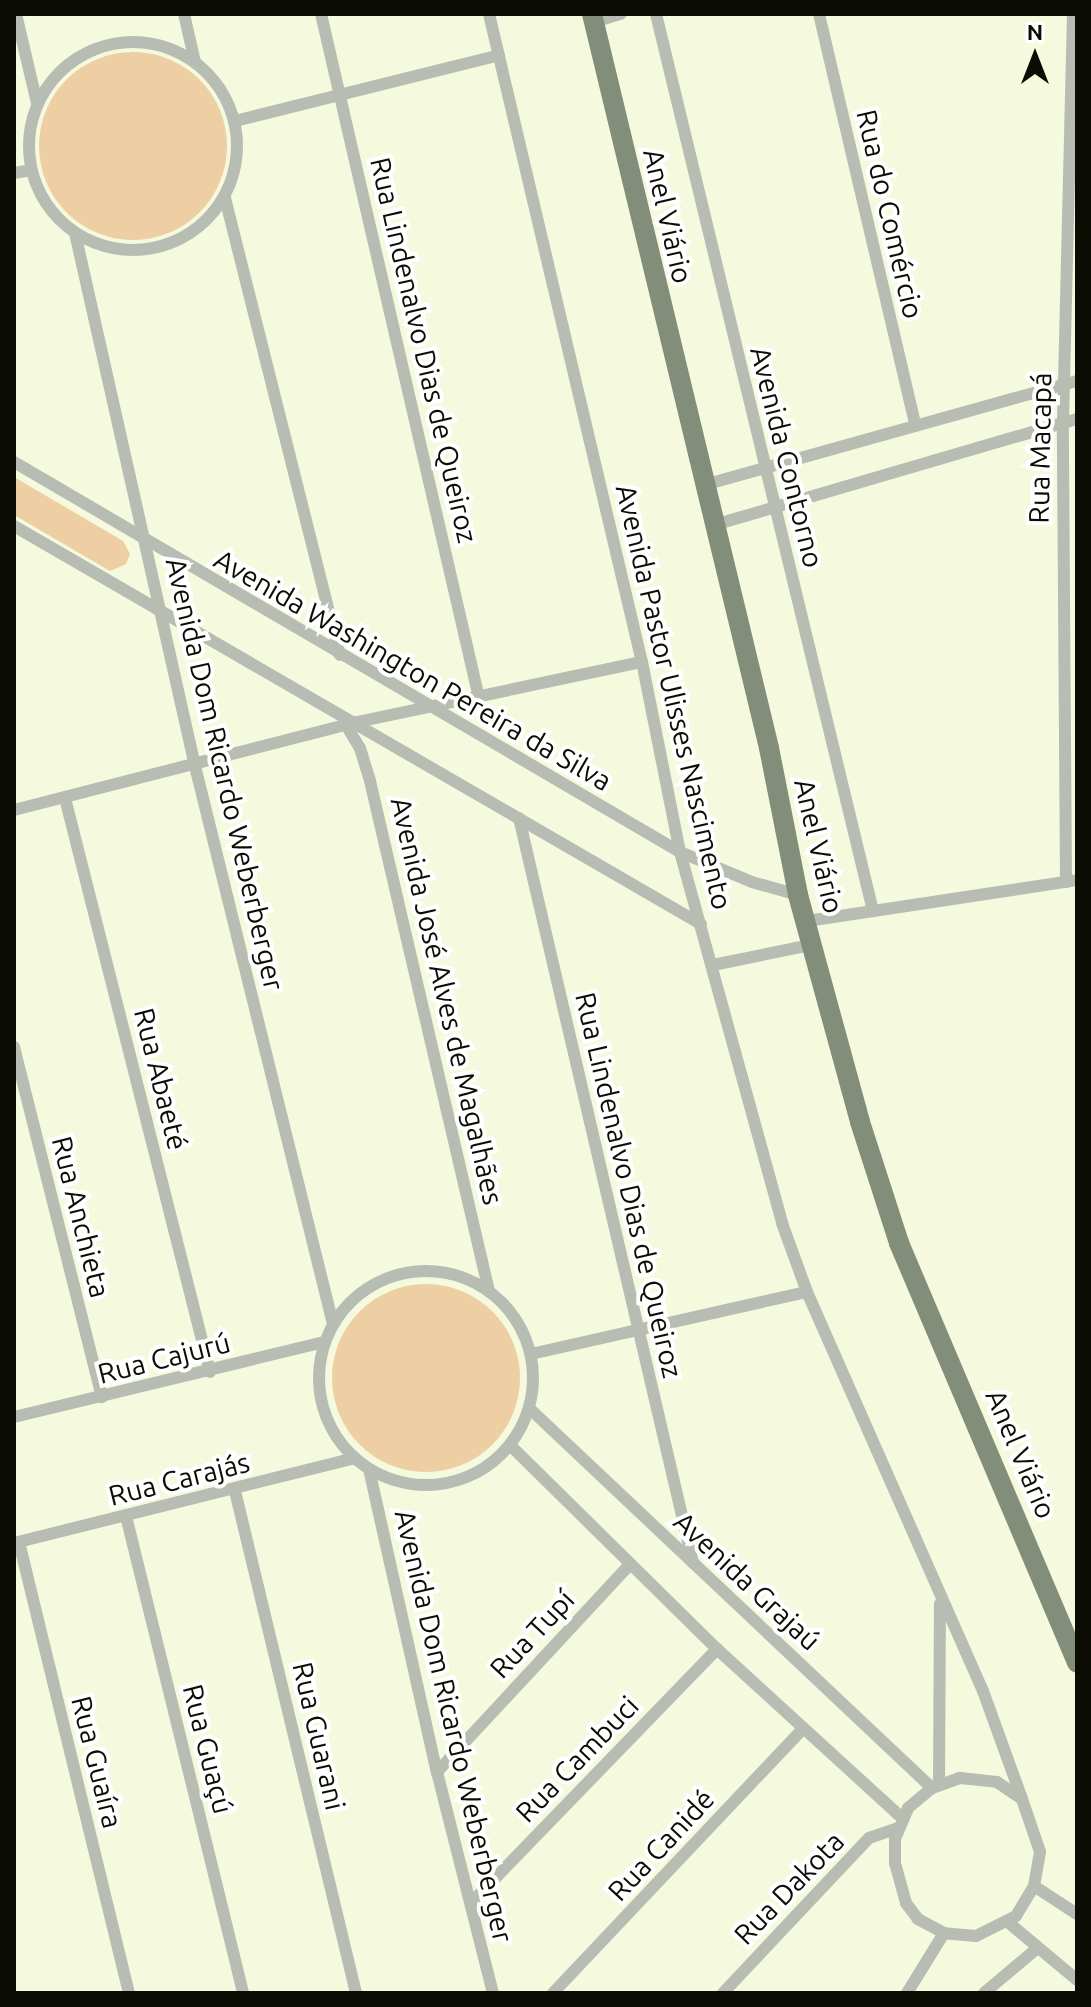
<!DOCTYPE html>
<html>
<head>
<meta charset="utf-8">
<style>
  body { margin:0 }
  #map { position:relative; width:1091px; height:2007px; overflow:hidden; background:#f5f9dd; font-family:Ubuntu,sans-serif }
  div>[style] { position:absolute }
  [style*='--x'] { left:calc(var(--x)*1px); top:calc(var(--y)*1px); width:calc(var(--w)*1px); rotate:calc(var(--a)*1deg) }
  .green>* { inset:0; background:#eecfa3 }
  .round { border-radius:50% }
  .street>* { height:12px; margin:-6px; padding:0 6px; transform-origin:6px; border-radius:6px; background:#b7bdb2 }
  .street>.ring { margin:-6px; padding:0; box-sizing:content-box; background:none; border:12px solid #b7bdb2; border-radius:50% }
  .primary>* { height:20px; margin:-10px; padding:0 10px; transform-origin:10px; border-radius:10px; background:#828e7a }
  span { translate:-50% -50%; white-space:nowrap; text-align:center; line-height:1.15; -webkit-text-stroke:8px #fff; paint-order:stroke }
  .street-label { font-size:28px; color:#0b0c04 }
  .frame { position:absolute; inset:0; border:16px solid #0b0c04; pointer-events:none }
  .north { position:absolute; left:995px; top:16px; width:80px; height:80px; -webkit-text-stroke:6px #fff; paint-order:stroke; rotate:0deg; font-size:22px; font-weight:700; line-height:32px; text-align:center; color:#0b0c04 }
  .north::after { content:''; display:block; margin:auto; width:28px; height:36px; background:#0b0c04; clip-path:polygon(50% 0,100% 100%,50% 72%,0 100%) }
</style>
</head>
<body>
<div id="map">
  <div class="green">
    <div class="round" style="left:39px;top:52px;width:188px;height:188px"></div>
    <div style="clip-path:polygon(14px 477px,123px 541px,130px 554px,126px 564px,110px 571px,14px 515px)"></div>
    <div class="round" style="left:332px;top:1284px;width:188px;height:188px"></div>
  </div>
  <div class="street">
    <div style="--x:16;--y:14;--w:91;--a:76.7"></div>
    <div style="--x:184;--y:14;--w:49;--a:77.1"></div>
    <div style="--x:321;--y:14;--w:702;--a:76.99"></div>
    <div style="--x:489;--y:14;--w:666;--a:76.72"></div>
    <div style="--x:642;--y:662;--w:194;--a:78.7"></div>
    <div style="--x:680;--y:852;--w:385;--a:74.6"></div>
    <div style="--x:782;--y:1223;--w:73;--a:70.1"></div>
    <div style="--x:807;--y:1292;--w:436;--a:66.2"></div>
    <div style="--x:983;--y:1691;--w:115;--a:70.1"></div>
    <div style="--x:656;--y:14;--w:923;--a:76.4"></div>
    <div style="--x:819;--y:14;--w:423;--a:76.8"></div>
    <div style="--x:594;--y:22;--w:28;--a:-17"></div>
    <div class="ring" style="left:29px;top:42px;width:196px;height:196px"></div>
    <div style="--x:235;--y:121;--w:272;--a:-14"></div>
    <div style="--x:14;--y:173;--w:17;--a:-10"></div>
    <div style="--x:225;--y:198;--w:471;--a:75.9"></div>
    <div style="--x:75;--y:233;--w:546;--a:77.31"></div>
    <div style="--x:195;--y:766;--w:575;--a:76.11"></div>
    <div style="--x:14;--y:462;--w:772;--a:30.35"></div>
    <div style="--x:680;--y:852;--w:78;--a:22.6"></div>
    <div style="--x:752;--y:882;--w:48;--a:15.8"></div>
    <div style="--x:704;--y:485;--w:387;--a:-15.6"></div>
    <div style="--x:714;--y:525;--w:378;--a:-16.3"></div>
    <div style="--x:14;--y:526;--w:794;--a:30.09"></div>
    <div style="--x:346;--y:725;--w:27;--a:59"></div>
    <div style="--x:360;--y:748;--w:34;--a:73"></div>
    <div style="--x:370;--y:781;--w:524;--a:76.87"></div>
    <div style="--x:65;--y:798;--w:592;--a:75.82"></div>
    <div style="--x:14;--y:810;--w:354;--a:-14.4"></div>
    <div style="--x:357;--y:722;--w:291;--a:-11.9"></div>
    <div style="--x:519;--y:818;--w:765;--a:76.85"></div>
    <div style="--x:1066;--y:882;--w:459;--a:-90.4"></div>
    <div style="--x:1063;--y:423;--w:409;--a:-88.6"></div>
    <div style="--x:807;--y:921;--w:273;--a:-8.6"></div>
    <div style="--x:713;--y:965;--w:104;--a:-11.6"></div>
    <div style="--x:14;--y:1047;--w:361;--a:75.9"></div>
    <div class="ring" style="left:319px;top:1271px;width:202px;height:202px"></div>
    <div style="--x:531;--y:1354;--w:283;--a:-12.7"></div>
    <div style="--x:529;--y:1408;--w:554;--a:43.32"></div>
    <div style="--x:14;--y:1417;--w:319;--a:-13.6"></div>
    <div style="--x:510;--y:1445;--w:291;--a:44.6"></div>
    <div style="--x:717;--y:1649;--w:251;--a:42.4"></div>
    <div style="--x:369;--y:1469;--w:311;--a:77.4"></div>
    <div style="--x:437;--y:1772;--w:228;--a:75.8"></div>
    <div style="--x:235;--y:1491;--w:516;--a:76.45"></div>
    <div style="--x:126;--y:1516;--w:491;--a:76.2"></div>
    <div style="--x:19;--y:1542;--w:464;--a:76.3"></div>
    <div style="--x:14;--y:1543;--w:350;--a:-14"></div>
    <div style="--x:437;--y:1772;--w:284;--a:-47.1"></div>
    <div style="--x:960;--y:1778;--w:37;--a:6"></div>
    <div style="--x:997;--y:1782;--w:30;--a:34"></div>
    <div style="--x:1022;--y:1799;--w:56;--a:71.2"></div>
    <div style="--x:1040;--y:1852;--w:35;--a:100"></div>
    <div style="--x:1034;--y:1886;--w:35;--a:121"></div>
    <div style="--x:1016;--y:1916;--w:45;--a:153.4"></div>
    <div style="--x:976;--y:1936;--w:32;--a:-175"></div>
    <div style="--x:944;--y:1933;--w:30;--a:-152"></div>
    <div style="--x:918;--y:1919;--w:20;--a:-127"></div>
    <div style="--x:906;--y:1903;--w:41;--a:-105.4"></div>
    <div style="--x:895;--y:1863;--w:24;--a:-90"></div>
    <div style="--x:895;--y:1839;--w:34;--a:-67"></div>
    <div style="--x:908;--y:1808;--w:31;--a:-40"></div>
    <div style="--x:932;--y:1788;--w:30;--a:-20"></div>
    <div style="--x:939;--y:1785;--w:181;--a:-89.7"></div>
    <div style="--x:1034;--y:1886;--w:51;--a:33.1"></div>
    <div style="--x:471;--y:1903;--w:354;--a:-45.9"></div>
    <div style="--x:1009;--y:1923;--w:89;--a:40"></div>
    <div style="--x:553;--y:1993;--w:364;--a:-46.6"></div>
    <div style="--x:723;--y:1993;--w:213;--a:-46.7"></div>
    <div style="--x:869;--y:1838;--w:31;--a:-19"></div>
    <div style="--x:907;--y:1993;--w:70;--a:-58.3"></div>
    <div style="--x:984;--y:1993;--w:67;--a:-40.1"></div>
  </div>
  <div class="primary">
    <div style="--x:592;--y:14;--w:755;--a:76.44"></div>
    <div style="--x:769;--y:748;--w:150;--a:78.8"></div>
    <div style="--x:798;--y:895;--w:235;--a:74.7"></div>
    <div style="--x:860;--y:1122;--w:127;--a:72.1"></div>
    <div style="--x:899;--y:1243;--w:456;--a:67"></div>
  </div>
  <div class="street-label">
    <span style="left:890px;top:214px;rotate:77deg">Rua do Comércio</span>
    <span style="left:668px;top:216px;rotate:77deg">Anel Viário</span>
    <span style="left:424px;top:350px;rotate:77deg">Rua Lindenalvo Dias de Queiroz</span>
    <span style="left:1040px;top:448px;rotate:-89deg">Rua Macapá</span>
    <span style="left:787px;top:457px;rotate:76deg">Avenida Contorno</span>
    <span style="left:413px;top:670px;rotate:30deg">Avenida Washington Pereira da Silva</span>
    <span style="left:674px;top:697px;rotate:77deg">Avenida Pastor Ulisses Nascimento</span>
    <span style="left:225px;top:774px;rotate:77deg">Avenida Dom Ricardo Weberberger</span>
    <span style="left:819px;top:846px;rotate:77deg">Anel Viário</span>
    <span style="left:447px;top:1001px;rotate:77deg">Avenida José Alves de Magalhães</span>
    <span style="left:161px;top:1079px;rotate:76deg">Rua Abaeté</span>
    <span style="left:629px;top:1185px;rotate:77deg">Rua Lindenalvo Dias de Queiroz</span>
    <span style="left:81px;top:1217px;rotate:76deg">Rua Anchieta</span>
    <span style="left:164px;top:1358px;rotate:-14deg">Rua Cajurú</span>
    <span style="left:1021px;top:1454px;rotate:67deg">Anel Viário</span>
    <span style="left:179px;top:1479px;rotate:-14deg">Rua Carajás</span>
    <span style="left:747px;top:1581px;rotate:43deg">Avenida Grajaú</span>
    <span style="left:532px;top:1634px;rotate:-47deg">Rua Tupí</span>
    <span style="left:454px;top:1726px;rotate:77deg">Avenida Dom Ricardo Weberberger</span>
    <span style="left:319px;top:1736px;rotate:77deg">Rua Guarani</span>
    <span style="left:208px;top:1749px;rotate:76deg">Rua Guaçú</span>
    <span style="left:577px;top:1759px;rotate:-46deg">Rua Cambuci</span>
    <span style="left:97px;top:1762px;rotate:76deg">Rua Guaíra</span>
    <span style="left:661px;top:1845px;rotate:-47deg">Rua Canidé</span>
    <span style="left:789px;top:1888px;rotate:-46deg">Rua Dakota</span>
  </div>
  <div class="frame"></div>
  <div class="north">N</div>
</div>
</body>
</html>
